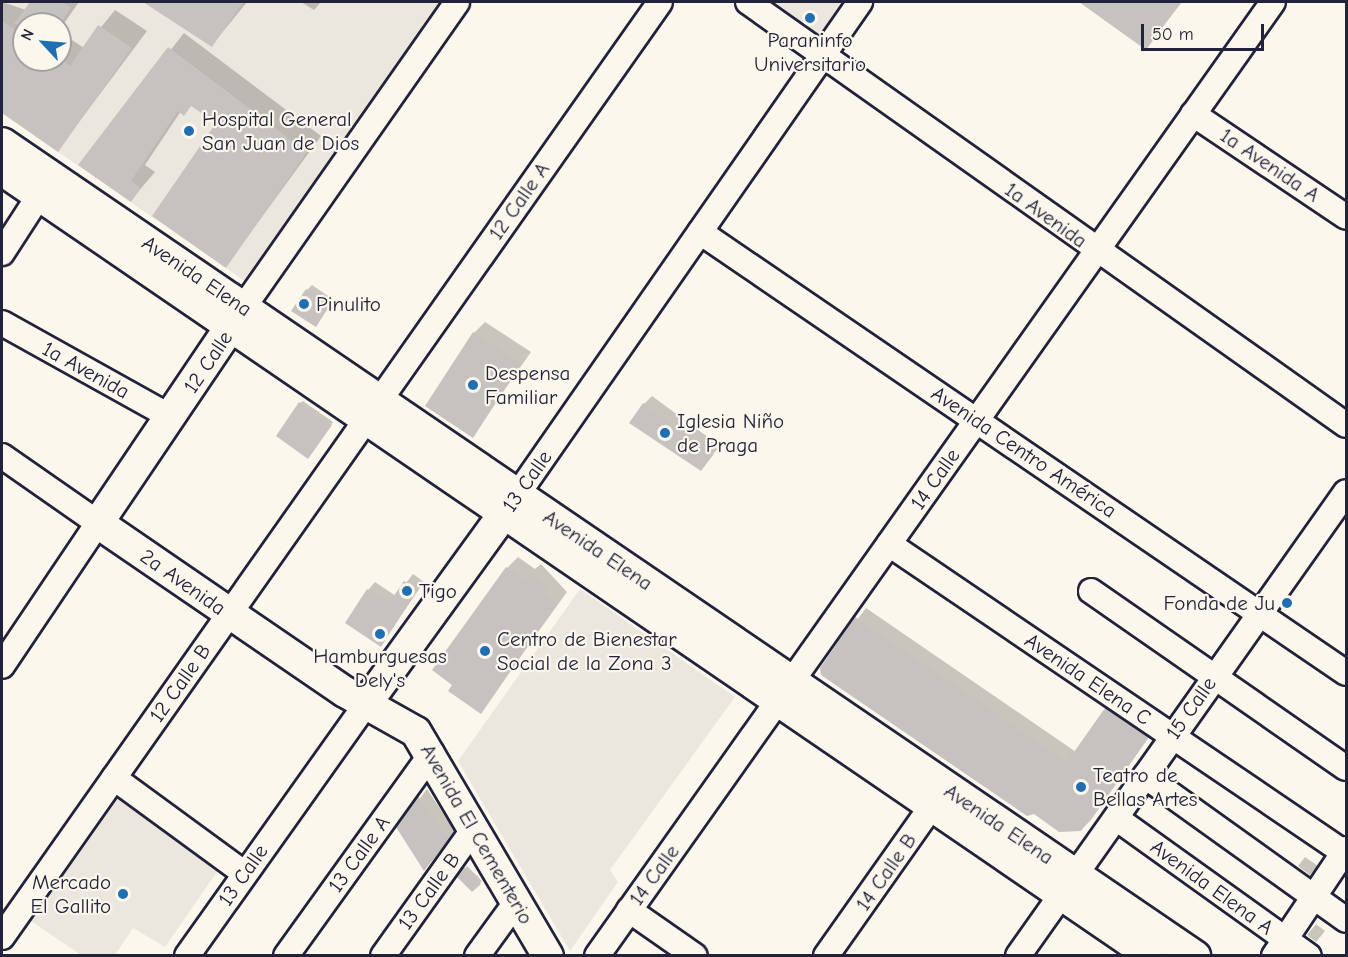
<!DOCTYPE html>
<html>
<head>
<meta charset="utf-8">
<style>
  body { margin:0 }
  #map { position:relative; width:1348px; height:957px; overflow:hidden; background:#fbf7ec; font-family:"Comic Neue",sans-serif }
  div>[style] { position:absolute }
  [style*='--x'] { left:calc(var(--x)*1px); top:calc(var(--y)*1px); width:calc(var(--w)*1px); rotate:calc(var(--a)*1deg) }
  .built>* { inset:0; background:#ebe7df }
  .shadow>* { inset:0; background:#0003 }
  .building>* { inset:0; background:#c6c2c0 }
  .roads { filter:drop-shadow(2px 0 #22223b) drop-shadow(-2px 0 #22223b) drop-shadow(0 2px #22223b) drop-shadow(0 -2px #22223b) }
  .minor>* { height:24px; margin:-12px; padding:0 12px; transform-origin:12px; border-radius:12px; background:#fbf7ec }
  .major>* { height:30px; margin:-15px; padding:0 15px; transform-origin:15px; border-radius:15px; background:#fbf7ec }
  .dots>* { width:16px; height:16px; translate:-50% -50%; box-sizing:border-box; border:3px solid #fbf7ec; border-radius:50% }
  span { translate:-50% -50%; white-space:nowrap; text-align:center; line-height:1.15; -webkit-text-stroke:4.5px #fbf7ec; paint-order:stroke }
  .poi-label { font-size:21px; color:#22223b }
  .left { translate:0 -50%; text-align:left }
  .right { translate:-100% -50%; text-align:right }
  .street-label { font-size:21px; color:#22223b }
  .frame { position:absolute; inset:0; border:3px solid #22223b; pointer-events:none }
  .north { position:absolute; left:12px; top:12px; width:60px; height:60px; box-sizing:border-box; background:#fbf7ec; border:2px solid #a4a2a5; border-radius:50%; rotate:296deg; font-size:16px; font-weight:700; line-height:24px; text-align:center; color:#22223b }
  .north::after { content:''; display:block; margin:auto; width:21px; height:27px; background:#1f6fb2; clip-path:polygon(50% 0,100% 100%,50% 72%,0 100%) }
  .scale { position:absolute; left:1141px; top:24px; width:123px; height:27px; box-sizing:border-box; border:3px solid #22223b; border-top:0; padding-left:8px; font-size:18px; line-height:21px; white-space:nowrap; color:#22223b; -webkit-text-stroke:4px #fbf7ec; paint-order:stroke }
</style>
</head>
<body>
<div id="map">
  <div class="built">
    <div style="clip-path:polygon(evenodd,2px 2px,440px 2px,246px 282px,2px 113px,2px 2px,24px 24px,60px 24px,60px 60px,24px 60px,24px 24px)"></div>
    <div style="clip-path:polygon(761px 2px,847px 2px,818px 37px)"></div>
    <div style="clip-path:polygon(580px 589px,735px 697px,610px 870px,618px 882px,570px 951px,458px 761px)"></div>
    <div style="clip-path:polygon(114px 794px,219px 869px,165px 947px,133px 928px,115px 955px,81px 955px,28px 919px)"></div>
  </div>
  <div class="shadow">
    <div style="clip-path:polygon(2px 2px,26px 10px,31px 2px,79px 2px,60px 29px,60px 24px,24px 24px,24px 60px,60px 60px,60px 32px,84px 48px,115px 10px,147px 31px,58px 150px,2px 111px)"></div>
    <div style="clip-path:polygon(146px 2px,247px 2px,212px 45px)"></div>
    <div style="clip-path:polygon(301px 2px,321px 2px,314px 10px)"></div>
    <div style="clip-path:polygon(1082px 2px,1182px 2px,1146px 48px)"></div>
    <div style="clip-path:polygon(184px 33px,321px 136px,226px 266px,218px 122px,193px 105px,181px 111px,145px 165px,155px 172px,131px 200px,80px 165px)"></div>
    <div style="clip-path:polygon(312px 285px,334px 300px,315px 325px,307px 290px)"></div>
    <div style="clip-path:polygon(485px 322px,531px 352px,472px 436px,474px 333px)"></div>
    <div style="clip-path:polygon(652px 396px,720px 446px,701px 469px,644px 404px)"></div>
    <div style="clip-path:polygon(303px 401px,333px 422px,310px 455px,300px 403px)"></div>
    <div style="clip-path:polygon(518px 557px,535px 569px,541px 564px,567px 592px,480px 712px,507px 568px)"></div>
    <div style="clip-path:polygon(413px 574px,424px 582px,381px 645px,368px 590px,375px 582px,396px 596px)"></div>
    <div style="clip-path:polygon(866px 608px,1076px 752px,1116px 699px,1156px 727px,1091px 820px,1081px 830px,1060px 831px,821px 668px)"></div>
    <div style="clip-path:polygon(427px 789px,455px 831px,432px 861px,398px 827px)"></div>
    <div style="clip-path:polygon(1305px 857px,1318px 866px,1310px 875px,1298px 866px)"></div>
    <div style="clip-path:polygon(467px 866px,482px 881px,472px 890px,459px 877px)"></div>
    <div style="clip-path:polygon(1316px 924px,1325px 931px,1316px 942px,1307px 935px)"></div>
  </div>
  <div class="building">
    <div style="clip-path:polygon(30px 2px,62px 2px,71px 7px,60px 24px,14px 24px)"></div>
    <div style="clip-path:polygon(143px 2px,243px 2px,212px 47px)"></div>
    <div style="clip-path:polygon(1079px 2px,1181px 2px,1146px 50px)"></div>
    <div style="clip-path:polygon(2px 21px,24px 35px,24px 60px,62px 60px,70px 66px,98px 25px,132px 48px,58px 152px,2px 113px)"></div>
    <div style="clip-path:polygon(168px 47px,307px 152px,226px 268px,152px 216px,216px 123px,191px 106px,184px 116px,178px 111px,131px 181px,141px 188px,131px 202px,78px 165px)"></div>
    <div style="clip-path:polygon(306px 289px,330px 305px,316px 327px,291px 311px)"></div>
    <div style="clip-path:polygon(473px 332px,521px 364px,473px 438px,425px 406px)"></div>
    <div style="clip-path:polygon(299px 402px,332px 425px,308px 459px,276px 436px)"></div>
    <div style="clip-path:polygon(643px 403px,713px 455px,701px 471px,629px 423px)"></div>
    <div style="clip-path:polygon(506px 567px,524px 580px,529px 574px,547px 587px,543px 593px,557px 604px,481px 714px,448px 691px,452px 685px,432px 670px)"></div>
    <div style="clip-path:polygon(404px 581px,417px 590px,381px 647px,345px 623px,367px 589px,389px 603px)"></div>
    <div style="clip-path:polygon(855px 617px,1067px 762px,1105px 708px,1148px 737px,1081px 831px,1059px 832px,1034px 814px,1027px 816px,821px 675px,820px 668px)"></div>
    <div style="clip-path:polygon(418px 796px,448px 840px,424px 871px,396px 827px)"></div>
    <div style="clip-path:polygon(464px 867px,481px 884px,472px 892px,457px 877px)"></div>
  </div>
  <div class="roads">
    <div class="minor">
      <div style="--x:748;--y:2;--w:732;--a:35.27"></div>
      <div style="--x:1193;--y:114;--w:184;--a:33.9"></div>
      <div style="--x:700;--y:232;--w:782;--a:34.32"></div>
      <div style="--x:2;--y:253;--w:85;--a:-57.1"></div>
      <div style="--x:243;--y:308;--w:373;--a:-55"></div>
      <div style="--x:2;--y:323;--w:193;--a:29.1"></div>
      <div style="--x:2;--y:456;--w:117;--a:34.9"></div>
      <div style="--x:98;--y:523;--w:172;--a:123.9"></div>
      <div style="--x:517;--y:495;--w:601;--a:-55.17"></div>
      <div style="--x:889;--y:544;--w:552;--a:34.15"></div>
      <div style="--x:1091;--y:591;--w:310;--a:34.8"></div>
      <div style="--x:1145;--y:776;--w:247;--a:35.6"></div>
      <div style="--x:114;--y:778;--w:161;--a:36.2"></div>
      <div style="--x:1116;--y:818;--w:237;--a:35.6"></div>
      <div style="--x:629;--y:910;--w:80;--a:34.9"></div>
      <div style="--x:2;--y:937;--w:1143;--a:-54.86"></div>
      <div style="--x:187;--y:956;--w:309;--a:-54.6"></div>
      <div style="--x:286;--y:956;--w:250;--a:-54.3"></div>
      <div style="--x:383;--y:956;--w:158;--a:-54.5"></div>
      <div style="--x:477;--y:956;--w:68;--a:-54"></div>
      <div style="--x:597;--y:956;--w:1169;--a:-54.68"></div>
      <div style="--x:826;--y:956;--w:199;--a:-54.8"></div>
      <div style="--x:1018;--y:956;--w:568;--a:-54.74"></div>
      <div style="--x:1274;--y:956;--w:129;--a:-56.1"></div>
    </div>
    <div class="major">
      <div style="--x:2;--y:143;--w:1444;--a:34.27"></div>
      <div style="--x:2;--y:170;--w:1392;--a:34.37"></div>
      <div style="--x:241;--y:311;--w:256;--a:124"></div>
      <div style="--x:98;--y:523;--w:299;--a:34.4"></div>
      <div style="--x:345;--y:692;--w:81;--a:29.4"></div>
      <div style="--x:416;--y:732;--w:260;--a:59.5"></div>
      <div style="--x:366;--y:704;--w:254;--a:-54.1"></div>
    </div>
  </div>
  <div class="dots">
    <div style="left:810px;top:18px;background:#1f6fb2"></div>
    <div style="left:189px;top:131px;background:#1f6fb2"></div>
    <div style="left:304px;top:304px;background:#1f6fb2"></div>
    <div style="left:473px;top:385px;background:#1f6fb2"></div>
    <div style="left:665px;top:433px;background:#1f6fb2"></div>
    <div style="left:407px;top:591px;background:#1f6fb2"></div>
    <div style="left:1287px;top:603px;background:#1f6fb2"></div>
    <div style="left:380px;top:634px;background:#1f6fb2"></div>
    <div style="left:485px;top:651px;background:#1f6fb2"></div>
    <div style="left:1081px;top:787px;background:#1f6fb2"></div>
    <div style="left:123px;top:894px;background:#1f6fb2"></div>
  </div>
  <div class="poi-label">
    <span style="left:810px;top:52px">Paraninfo<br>Universitario</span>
    <span class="left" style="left:202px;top:131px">Hospital General<br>San Juan de Dios</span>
    <span class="left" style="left:316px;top:304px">Pinulito</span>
    <span class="left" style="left:485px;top:385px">Despensa<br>Familiar</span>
    <span class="left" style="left:677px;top:433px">Iglesia Niño<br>de Praga</span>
    <span class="left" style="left:419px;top:591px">Tigo</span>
    <span class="right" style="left:1275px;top:603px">Fonda de Ju</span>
    <span class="left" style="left:497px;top:651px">Centro de Bienestar<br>Social de la Zona 3</span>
    <span style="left:380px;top:668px">Hamburguesas<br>Dely's</span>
    <span class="left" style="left:1093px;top:787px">Teatro de<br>Bellas Artes</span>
    <span class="right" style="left:111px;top:894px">Mercado<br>El Gallito</span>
  </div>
  <div class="street-label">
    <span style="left:1270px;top:165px;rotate:34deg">1a Avenida A</span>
    <span style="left:519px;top:201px;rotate:-55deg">12 Calle A</span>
    <span style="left:1046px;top:215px;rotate:36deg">1a Avenida</span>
    <span style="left:197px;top:276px;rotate:34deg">Avenida Elena</span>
    <span style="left:208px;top:362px;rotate:-56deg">12 Calle</span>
    <span style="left:86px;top:370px;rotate:29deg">1a Avenida</span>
    <span style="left:1024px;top:452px;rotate:34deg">Avenida Centro América</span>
    <span style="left:935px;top:479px;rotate:-55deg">14 Calle</span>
    <span style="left:527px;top:481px;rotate:-55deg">13 Calle</span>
    <span style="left:598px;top:550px;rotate:34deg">Avenida Elena</span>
    <span style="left:183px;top:582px;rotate:35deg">2a Avenida</span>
    <span style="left:1088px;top:679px;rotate:34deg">Avenida Elena C</span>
    <span style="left:180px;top:683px;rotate:-55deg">12 Calle B</span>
    <span style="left:1191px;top:708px;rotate:-55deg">15 Calle</span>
    <span style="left:999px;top:824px;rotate:34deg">Avenida Elena</span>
    <span style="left:477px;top:834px;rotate:60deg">Avenida El Cementerio</span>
    <span style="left:359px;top:854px;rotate:-54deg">13 Calle A</span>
    <span style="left:886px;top:872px;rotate:-55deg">14 Calle B</span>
    <span style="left:243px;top:875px;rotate:-55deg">13 Calle</span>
    <span style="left:654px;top:875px;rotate:-54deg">14 Calle</span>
    <span style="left:1212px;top:887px;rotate:36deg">Avenida Elena A</span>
    <span style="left:429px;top:891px;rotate:-54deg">13 Calle B</span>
  </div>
  <div class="frame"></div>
  <div class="north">N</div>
  <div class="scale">50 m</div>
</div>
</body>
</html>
